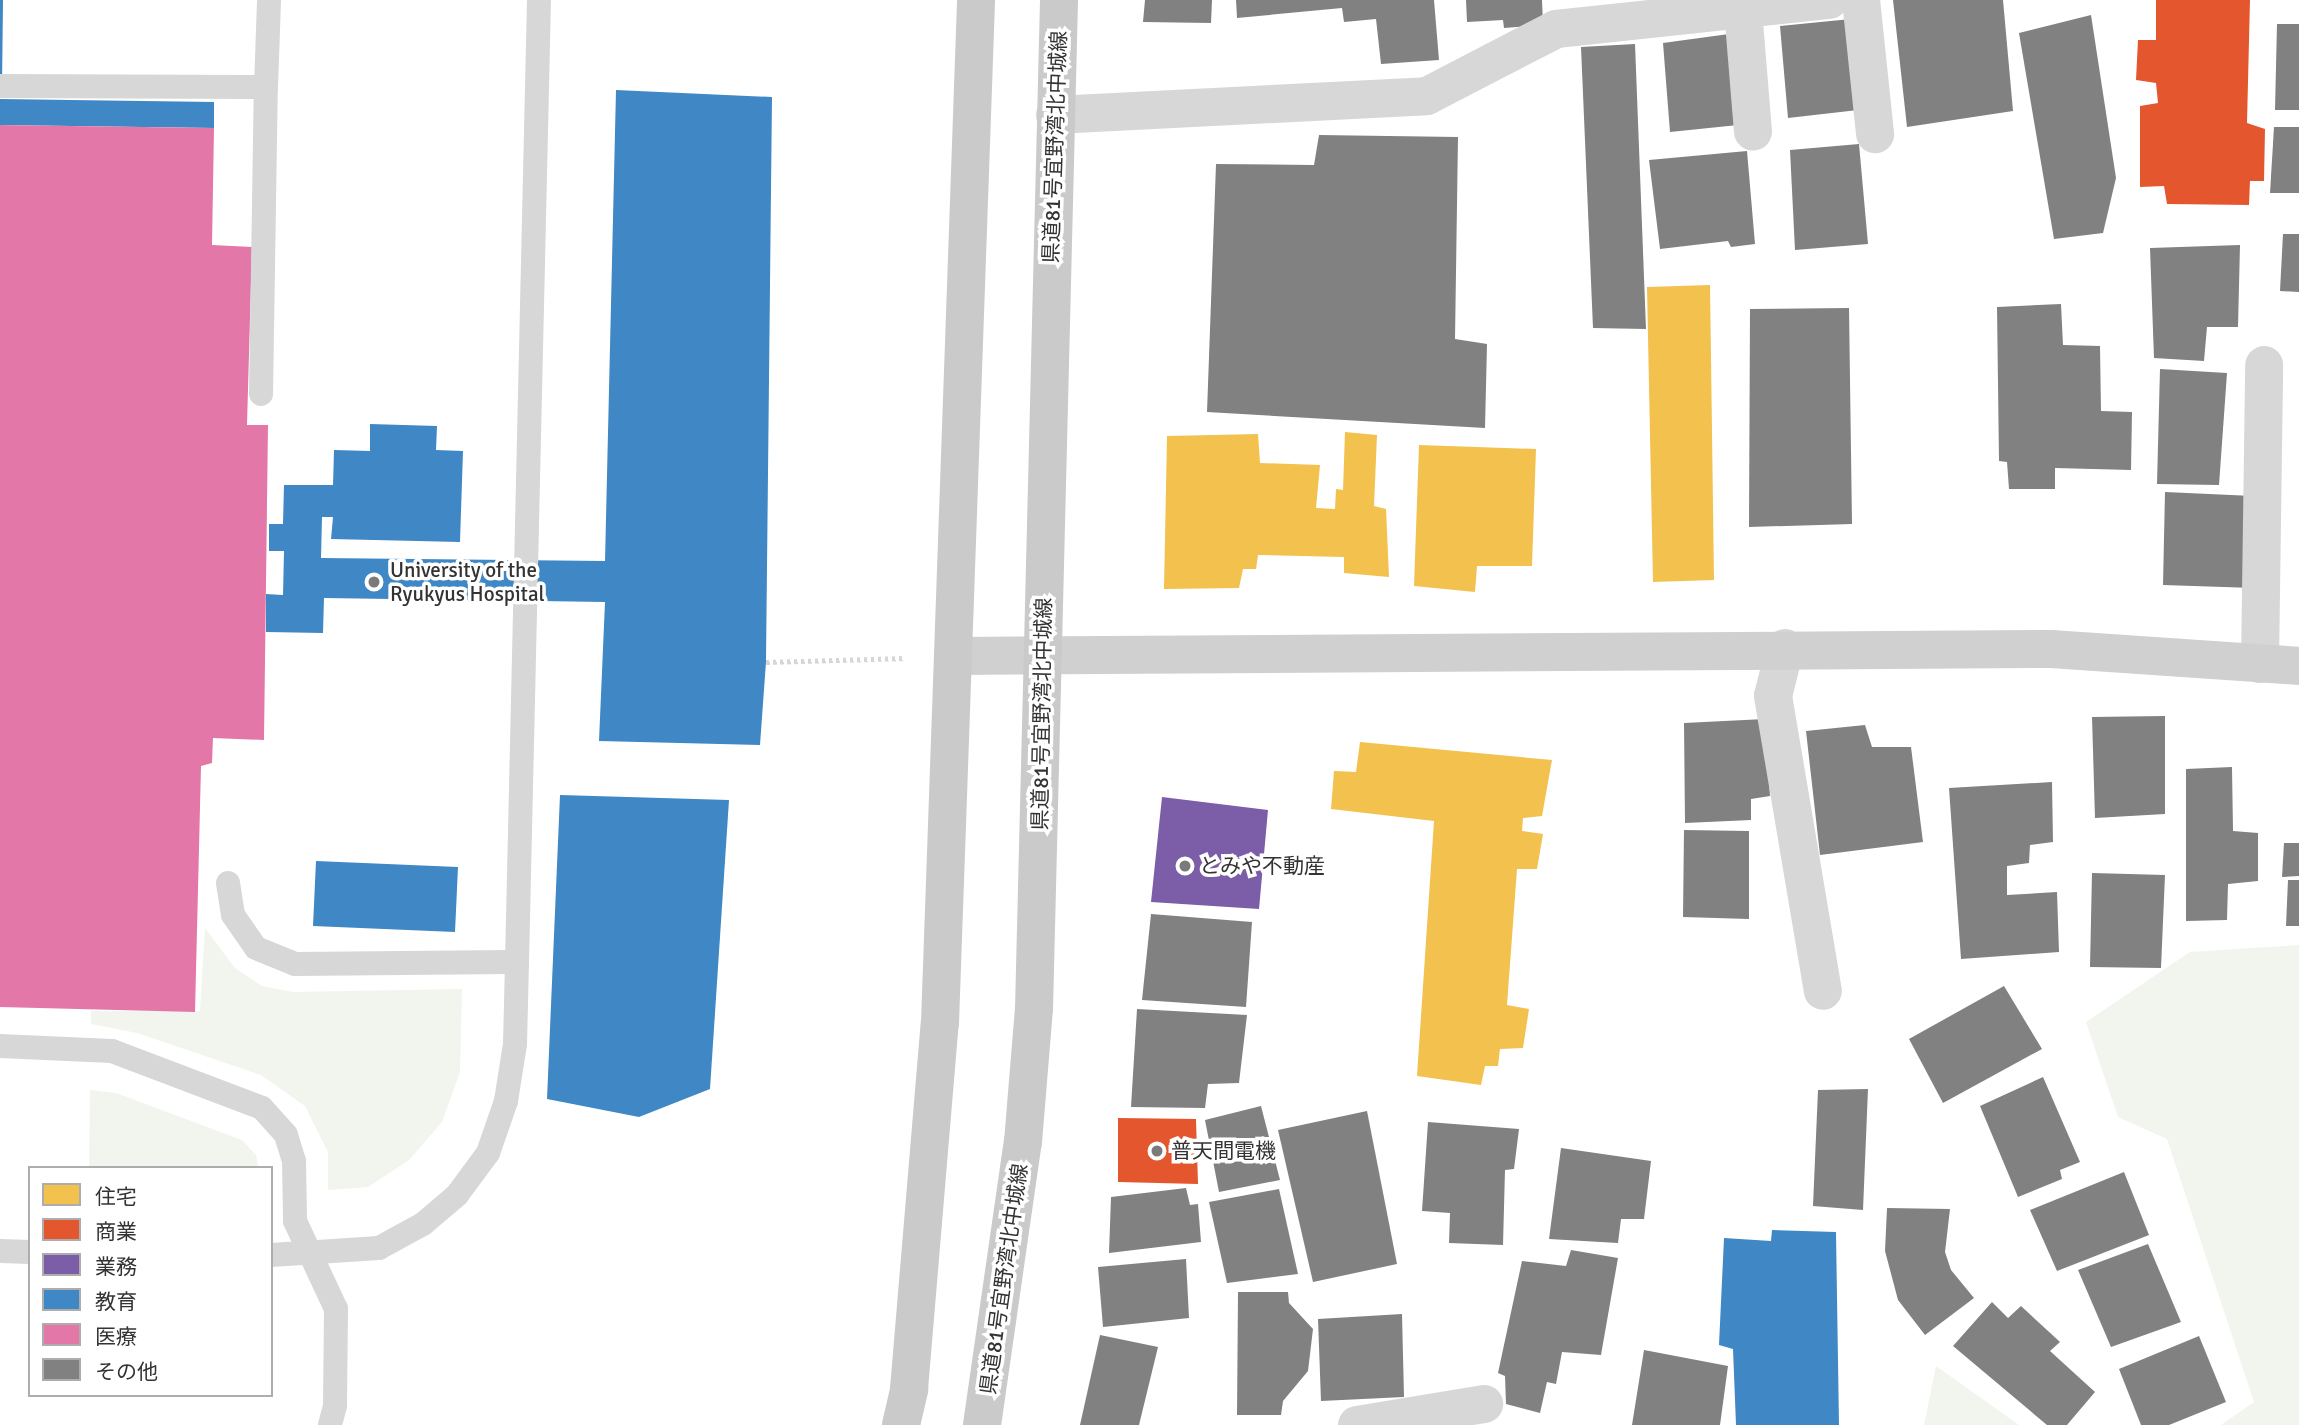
<!DOCTYPE html>
<html>
<head>
<meta charset="utf-8">
<style>
  body { margin:0 }
  #map { position:relative; width:2299px; height:1425px; overflow:hidden; background:#fff; font-family:Signika,"Noto Sans JP",sans-serif }
  div>[style] { position:absolute }
  [style*='--x'] { left:calc(var(--x)*1px); top:calc(var(--y)*1px); width:calc(var(--w)*1px); rotate:calc(var(--a)*1deg) }
  .green>* { inset:0; background:#f1f5ed }
  .homes>* { inset:0; background:#f2c14e }
  .shops>* { inset:0; background:#e4572e }
  .offices>* { inset:0; background:#7b5ea7 }
  .schools>* { inset:0; background:#3f88c5 }
  .health>* { inset:0; background:#e377a8 }
  .building>* { inset:0; background:#818181 }
  .path>* { height:4.5px; margin-top:-2.25px; transform-origin:0; background:repeating-linear-gradient(90deg,#d6d6d6 0 3.5px,transparent 0 7px) }
  .lane>* { height:24px; margin:-12px; padding:0 12px; transform-origin:12px; border-radius:12px; background:#d7d7d7 }
  .street>* { height:38px; margin:-19px; padding:0 19px; transform-origin:19px; border-radius:19px; background:#d7d7d7 }
  .secondary>* { height:38px; margin:-19px; padding:0 19px; transform-origin:19px; border-radius:19px; background:#d0d0d0 }
  .primary>* { height:38px; margin:-19px; padding:0 19px; transform-origin:19px; border-radius:19px; background:#cacaca }
  .dots>* { width:19px; height:19px; translate:-50% -50%; box-sizing:border-box; border:4px solid #fff; border-radius:50% }
  span { translate:-50% -50%; white-space:nowrap; text-align:center; line-height:1.15; -webkit-text-stroke:7px #fff; paint-order:stroke }
  .street-label { font-size:21px; color:#333 }
  .poi-label { font-size:21px; color:#333 }
  .left { translate:0 -50%; text-align:left }
  .legend { position:absolute; left:28px; top:1166px; width:245px; height:231px; box-sizing:border-box; background:#fff; border:2px solid #adadad; margin:0; padding:9px 12px; list-style:none; font-size:21px; color:#333 }
  .legend li { display:flex; align-items:center; gap:14px; height:35px }
  .legend b { width:35px; border:2px solid #adadad }
</style>
</head>
<body>
<div id="map">
  <div class="green">
    <div style="clip-path:polygon(205px 928px,235px 968px,262px 986px,293px 992px,462px 989px,460px 1072px,442px 1122px,409px 1160px,368px 1187px,328px 1190px,328px 1152px,305px 1106px,261px 1075px,137px 1033px,91px 1024px,91px 1011px,200px 1011px)"></div>
    <div style="clip-path:polygon(2299px 945px,2299px 1425px,2221px 1425px,2254px 1402px,2167px 1139px,2118px 1117px,2086px 1022px,2190px 952px)"></div>
    <div style="clip-path:polygon(90px 1090px,116px 1093px,242px 1140px,256px 1155px,258px 1166px,89px 1168px)"></div>
    <div style="clip-path:polygon(1936px 1366px,2019px 1425px,1924px 1425px)"></div>
  </div>
  <div class="homes">
    <div style="clip-path:polygon(1710px 285px,1714px 580px,1653px 582px,1647px 287px)"></div>
    <div style="clip-path:polygon(1345px 432px,1377px 435px,1374px 506px,1386px 509px,1389px 577px,1344px 573px,1344px 557px,1258px 555px,1256px 569px,1243px 569px,1239px 588px,1164px 589px,1167px 436px,1258px 434px,1260px 463px,1320px 465px,1316px 508px,1335px 509px,1336px 489px,1343px 490px)"></div>
    <div style="clip-path:polygon(1419px 445px,1536px 449px,1532px 566px,1477px 566px,1475px 592px,1414px 586px)"></div>
    <div style="clip-path:polygon(1360px 742px,1552px 760px,1542px 816px,1523px 818px,1522px 831px,1543px 834px,1537px 869px,1517px 869px,1507px 1005px,1529px 1009px,1523px 1048px,1500px 1049px,1498px 1066px,1485px 1066px,1481px 1085px,1417px 1076px,1434px 821px,1331px 809px,1334px 771px,1356px 772px)"></div>
  </div>
  <div class="shops">
    <div style="clip-path:polygon(2156px 0,2250px 0,2247px 123px,2265px 129px,2264px 181px,2250px 181px,2249px 205px,2167px 204px,2164px 186px,2140px 187px,2140px 106px,2158px 103px,2156px 83px,2136px 80px,2138px 40px,2156px 40px)"></div>
    <div style="clip-path:polygon(1118px 1118px,1196px 1119px,1198px 1184px,1118px 1182px)"></div>
  </div>
  <div class="offices">
    <div style="clip-path:polygon(1162px 797px,1268px 810px,1259px 909px,1151px 902px)"></div>
  </div>
  <div class="schools">
    <div style="clip-path:polygon(0 0,3px 0,2px 87px,0 87px)"></div>
    <div style="clip-path:polygon(616px 90px,772px 97px,766px 662px,760px 745px,599px 741px,605px 602px,324px 598px,323px 633px,266px 632px,266px 594px,283px 595px,284px 551px,269px 551px,269px 524px,283px 524px,284px 485px,333px 485px,334px 450px,370px 451px,370px 424px,437px 426px,436px 450px,463px 451px,460px 542px,331px 539px,333px 517px,322px 517px,321px 558px,605px 561px)"></div>
    <div style="clip-path:polygon(0 99px,214px 102px,214px 128px,0 125px)"></div>
    <div style="clip-path:polygon(560px 795px,729px 800px,710px 1089px,639px 1117px,547px 1099px)"></div>
    <div style="clip-path:polygon(316px 861px,458px 867px,455px 932px,313px 926px)"></div>
    <div style="clip-path:polygon(1772px 1230px,1836px 1232px,1839px 1425px,1736px 1425px,1733px 1349px,1719px 1345px,1724px 1238px,1771px 1241px)"></div>
  </div>
  <div class="health">
    <div style="clip-path:polygon(0 125px,214px 128px,212px 245px,252px 247px,247px 425px,268px 425px,264px 740px,213px 738px,212px 763px,201px 766px,195px 1012px,0 1007px)"></div>
  </div>
  <div class="building">
    <div style="clip-path:polygon(1145px 0,1212px 0,1211px 23px,1143px 22px)"></div>
    <div style="clip-path:polygon(1236px 0,1434px 0,1439px 60px,1381px 64px,1376px 19px,1344px 22px,1342px 8px,1237px 18px)"></div>
    <div style="clip-path:polygon(1466px 0,1542px 0,1543px 25px,1504px 28px,1503px 20px,1467px 22px)"></div>
    <div style="clip-path:polygon(1893px 0,2003px 0,2013px 111px,1907px 127px)"></div>
    <div style="clip-path:polygon(2091px 15px,2116px 178px,2103px 233px,2054px 239px,2019px 33px)"></div>
    <div style="clip-path:polygon(1851px 19px,1858px 110px,1788px 118px,1780px 26px)"></div>
    <div style="clip-path:polygon(2277px 24px,2299px 24px,2299px 110px,2275px 110px)"></div>
    <div style="clip-path:polygon(1729px 34px,1738px 125px,1670px 132px,1663px 43px)"></div>
    <div style="clip-path:polygon(1635px 44px,1646px 329px,1593px 328px,1581px 47px)"></div>
    <div style="clip-path:polygon(2274px 127px,2299px 127px,2299px 193px,2270px 193px)"></div>
    <div style="clip-path:polygon(1319px 135px,1458px 137px,1455px 339px,1487px 344px,1485px 428px,1207px 412px,1216px 164px,1314px 165px)"></div>
    <div style="clip-path:polygon(1859px 144px,1868px 244px,1795px 250px,1790px 150px)"></div>
    <div style="clip-path:polygon(1747px 151px,1755px 244px,1731px 247px,1728px 241px,1660px 249px,1649px 160px)"></div>
    <div style="clip-path:polygon(2283px 234px,2299px 234px,2299px 292px,2280px 291px)"></div>
    <div style="clip-path:polygon(2240px 245px,2238px 327px,2207px 327px,2204px 361px,2154px 358px,2150px 248px)"></div>
    <div style="clip-path:polygon(2061px 304px,2063px 345px,2100px 346px,2101px 411px,2132px 412px,2131px 470px,2055px 468px,2055px 489px,2009px 489px,2007px 462px,1999px 461px,1997px 307px)"></div>
    <div style="clip-path:polygon(1849px 308px,1852px 524px,1749px 527px,1750px 309px)"></div>
    <div style="clip-path:polygon(2160px 369px,2227px 373px,2219px 485px,2157px 484px)"></div>
    <div style="clip-path:polygon(2165px 492px,2253px 496px,2254px 588px,2163px 585px)"></div>
    <div style="clip-path:polygon(2165px 716px,2165px 814px,2095px 818px,2092px 717px)"></div>
    <div style="clip-path:polygon(1765px 719px,1770px 796px,1751px 799px,1751px 820px,1685px 823px,1684px 723px)"></div>
    <div style="clip-path:polygon(1865px 725px,1872px 747px,1911px 747px,1923px 842px,1820px 855px,1806px 731px)"></div>
    <div style="clip-path:polygon(2232px 767px,2233px 831px,2258px 833px,2258px 881px,2228px 884px,2227px 920px,2186px 921px,2186px 769px)"></div>
    <div style="clip-path:polygon(2052px 782px,2053px 842px,2030px 845px,2029px 863px,2007px 866px,2007px 895px,2057px 892px,2059px 952px,1961px 959px,1949px 788px)"></div>
    <div style="clip-path:polygon(1684px 830px,1749px 831px,1749px 919px,1683px 917px)"></div>
    <div style="clip-path:polygon(2284px 843px,2299px 843px,2299px 876px,2282px 877px)"></div>
    <div style="clip-path:polygon(2092px 873px,2165px 875px,2161px 968px,2090px 967px)"></div>
    <div style="clip-path:polygon(2288px 880px,2299px 880px,2299px 926px,2286px 926px)"></div>
    <div style="clip-path:polygon(1151px 914px,1252px 922px,1246px 1007px,1142px 1000px)"></div>
    <div style="clip-path:polygon(2004px 986px,2042px 1049px,1943px 1103px,1909px 1039px)"></div>
    <div style="clip-path:polygon(1137px 1009px,1247px 1015px,1239px 1083px,1208px 1084px,1205px 1108px,1131px 1107px)"></div>
    <div style="clip-path:polygon(2043px 1077px,2080px 1162px,2060px 1170px,2062px 1179px,2018px 1197px,1980px 1106px)"></div>
    <div style="clip-path:polygon(1868px 1089px,1863px 1210px,1813px 1206px,1818px 1090px)"></div>
    <div style="clip-path:polygon(1261px 1106px,1280px 1180px,1219px 1192px,1205px 1120px)"></div>
    <div style="clip-path:polygon(1367px 1111px,1397px 1264px,1313px 1282px,1278px 1130px)"></div>
    <div style="clip-path:polygon(1428px 1122px,1519px 1129px,1514px 1169px,1505px 1170px,1503px 1245px,1449px 1243px,1450px 1213px,1422px 1211px)"></div>
    <div style="clip-path:polygon(1561px 1148px,1651px 1161px,1644px 1219px,1621px 1219px,1618px 1243px,1549px 1239px)"></div>
    <div style="clip-path:polygon(2124px 1172px,2149px 1235px,2057px 1271px,2030px 1210px)"></div>
    <div style="clip-path:polygon(1186px 1188px,1190px 1205px,1198px 1204px,1201px 1242px,1109px 1253px,1111px 1197px)"></div>
    <div style="clip-path:polygon(1279px 1189px,1298px 1274px,1227px 1283px,1209px 1202px)"></div>
    <div style="clip-path:polygon(1887px 1208px,1950px 1209px,1945px 1252px,1951px 1270px,1974px 1298px,1925px 1335px,1898px 1300px,1885px 1251px)"></div>
    <div style="clip-path:polygon(2148px 1244px,2181px 1322px,2111px 1347px,2078px 1270px)"></div>
    <div style="clip-path:polygon(1571px 1250px,1618px 1258px,1601px 1355px,1562px 1352px,1556px 1384px,1547px 1382px,1540px 1413px,1506px 1404px,1505px 1376px,1498px 1373px,1522px 1261px,1566px 1266px)"></div>
    <div style="clip-path:polygon(1186px 1259px,1189px 1318px,1103px 1327px,1098px 1267px)"></div>
    <div style="clip-path:polygon(1238px 1292px,1288px 1292px,1289px 1303px,1313px 1329px,1308px 1371px,1283px 1401px,1281px 1415px,1237px 1415px)"></div>
    <div style="clip-path:polygon(1992px 1302px,2008px 1318px,2021px 1306px,2060px 1342px,2050px 1351px,2095px 1392px,2067px 1425px,2047px 1425px,1953px 1346px)"></div>
    <div style="clip-path:polygon(1402px 1314px,1404px 1397px,1321px 1401px,1318px 1319px)"></div>
    <div style="clip-path:polygon(1100px 1335px,1158px 1347px,1139px 1425px,1080px 1425px)"></div>
    <div style="clip-path:polygon(2199px 1336px,2226px 1402px,2169px 1425px,2141px 1425px,2119px 1369px)"></div>
    <div style="clip-path:polygon(1644px 1350px,1728px 1366px,1720px 1425px,1632px 1425px)"></div>
  </div>
  <div class="path">
    <div style="--x:766;--y:662;--w:140;--a:-1.6"></div>
  </div>
  <div class="lane">
    <div style="--x:0;--y:86;--w:266;--a:0.2"></div>
    <div style="--x:266;--y:87;--w:87;--a:-88"></div>
    <div style="--x:261;--y:394;--w:307;--a:-89.1"></div>
    <div style="--x:228;--y:883;--w:32;--a:81"></div>
    <div style="--x:233;--y:915;--w:40;--a:55.1"></div>
    <div style="--x:256;--y:948;--w:42;--a:22.3"></div>
    <div style="--x:295;--y:964;--w:222;--a:-0.5"></div>
    <div style="--x:0;--y:1046;--w:112;--a:2.6"></div>
    <div style="--x:112;--y:1051;--w:160;--a:20.8"></div>
    <div style="--x:262;--y:1108;--w:36;--a:48"></div>
    <div style="--x:286;--y:1135;--w:27;--a:73"></div>
    <div style="--x:294;--y:1161;--w:60;--a:89"></div>
    <div style="--x:295;--y:1221;--w:97;--a:65"></div>
    <div style="--x:336;--y:1309;--w:97;--a:90.6"></div>
    <div style="--x:335;--y:1406;--w:20;--a:105"></div>
    <div style="--x:0;--y:1251;--w:30;--a:2"></div>
    <div style="--x:271;--y:1255;--w:108;--a:-3.7"></div>
    <div style="--x:379;--y:1248;--w:50;--a:-28.6"></div>
    <div style="--x:423;--y:1224;--w:45;--a:-40.5"></div>
    <div style="--x:457;--y:1195;--w:52;--a:-53.6"></div>
    <div style="--x:488;--y:1153;--w:55;--a:-70.9"></div>
    <div style="--x:506;--y:1101;--w:58;--a:-81"></div>
    <div style="--x:515;--y:1044;--w:82;--a:-88.6"></div>
    <div style="--x:517;--y:962;--w:962;--a:-88.69"></div>
  </div>
  <div class="street">
    <div style="--x:1861;--y:0;--w:135;--a:84"></div>
    <div style="--x:1743;--y:10;--w:122;--a:85.3"></div>
    <div style="--x:1055;--y:115;--w:372;--a:-2.9"></div>
    <div style="--x:1427;--y:96;--w:145;--a:-27.4"></div>
    <div style="--x:1556;--y:29;--w:275;--a:-6.1"></div>
    <div style="--x:1785;--y:648;--w:49;--a:104"></div>
    <div style="--x:1773;--y:696;--w:299;--a:80.4"></div>
    <div style="--x:2260;--y:664;--w:299;--a:-89.2"></div>
    <div style="--x:1357;--y:1425;--w:129;--a:-9.4"></div>
  </div>
  <div class="secondary">
    <div style="--x:956;--y:656;--w:1095;--a:-0.37"></div>
    <div style="--x:2051;--y:649;--w:249;--a:3.9"></div>
  </div>
  <div class="primary">
    <div style="--x:901;--y:1425;--w:37;--a:-77"></div>
    <div style="--x:909;--y:1389;--w:367;--a:-85.2"></div>
    <div style="--x:940;--y:1023;--w:1024;--a:-87.98"></div>
    <div style="--x:982;--y:1425;--w:286;--a:-81.8"></div>
    <div style="--x:1023;--y:1142;--w:133;--a:-85.3"></div>
    <div style="--x:1034;--y:1009;--w:1009;--a:-88.58"></div>
  </div>
  <div class="dots">
    <div style="left:374px;top:582px;background:#7a7a7a"></div>
    <div style="left:1185px;top:866px;background:#7a7a7a"></div>
    <div style="left:1157px;top:1151px;background:#7a7a7a"></div>
  </div>
  <div class="street-label">
    <span style="left:1055px;top:147px;rotate:-88deg">県道81号宜野湾北中城線</span>
    <span style="left:1042px;top:714px;rotate:-89deg">県道81号宜野湾北中城線</span>
    <span style="left:1004px;top:1279px;rotate:-82deg">県道81号宜野湾北中城線</span>
  </div>
  <div class="poi-label">
    <span class="left" style="left:390px;top:582px">University of the<br>Ryukyus Hospital</span>
    <span class="left" style="left:1199px;top:866px">とみや不動産</span>
    <span class="left" style="left:1171px;top:1151px">普天間電機</span>
  </div>
  <ul class="legend">
  <li><b style="height:19px;background:#f2c14e"></b>住宅</li>
  <li><b style="height:19px;background:#e4572e"></b>商業</li>
  <li><b style="height:19px;background:#7b5ea7"></b>業務</li>
  <li><b style="height:19px;background:#3f88c5"></b>教育</li>
  <li><b style="height:19px;background:#e377a8"></b>医療</li>
  <li><b style="height:19px;background:#818181"></b>その他</li>
  </ul>
</div>
</body>
</html>
